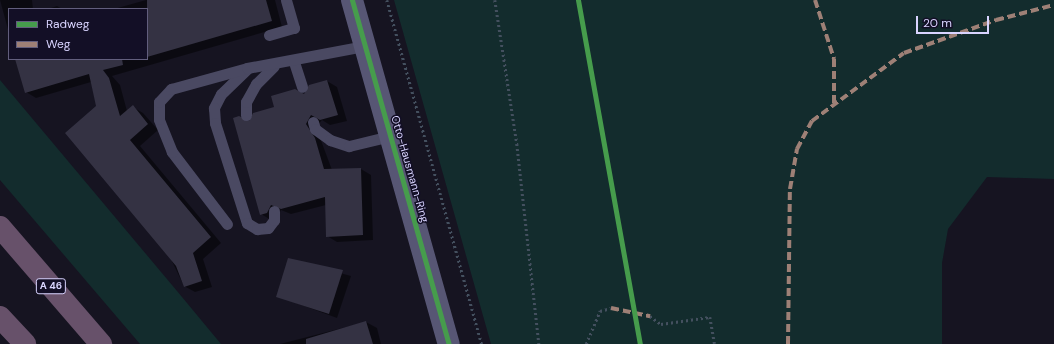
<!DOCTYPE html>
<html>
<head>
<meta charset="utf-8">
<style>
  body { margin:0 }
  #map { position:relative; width:1054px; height:344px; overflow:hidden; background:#161421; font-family:"DM Sans",sans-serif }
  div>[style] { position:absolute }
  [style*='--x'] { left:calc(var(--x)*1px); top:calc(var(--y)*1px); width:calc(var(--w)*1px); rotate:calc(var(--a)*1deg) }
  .green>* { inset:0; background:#132c2d }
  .shadow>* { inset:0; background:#0007 }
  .building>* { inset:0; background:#343243 }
  .path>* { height:2.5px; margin-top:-1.25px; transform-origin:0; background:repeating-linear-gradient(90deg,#44505f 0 2px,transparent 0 5px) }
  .lane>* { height:11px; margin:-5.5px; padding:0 5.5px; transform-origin:5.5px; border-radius:5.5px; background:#4a4962 }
  .secondary>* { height:22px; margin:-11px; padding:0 11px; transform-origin:11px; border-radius:11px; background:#575674 }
  .highway>* { height:22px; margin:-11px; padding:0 11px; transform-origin:11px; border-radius:11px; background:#67516a }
  .quiet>* { height:4px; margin-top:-2px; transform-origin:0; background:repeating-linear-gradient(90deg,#9e8076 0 8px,transparent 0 12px) }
  .cycleway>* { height:5px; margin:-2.5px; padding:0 2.5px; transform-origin:2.5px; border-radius:2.5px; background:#469c4c }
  span { translate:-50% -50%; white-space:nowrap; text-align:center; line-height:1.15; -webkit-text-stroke:3px #130f26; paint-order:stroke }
  .shield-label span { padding:1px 3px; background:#130f26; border:1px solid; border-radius:3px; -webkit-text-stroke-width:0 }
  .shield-label { font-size:10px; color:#d9d4ff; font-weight:700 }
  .street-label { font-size:11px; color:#d9d4ff }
  .legend { position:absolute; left:8px; top:8px; width:140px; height:52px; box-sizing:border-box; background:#130f26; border:1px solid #625e7d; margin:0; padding:5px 7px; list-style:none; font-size:12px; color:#d9d4ff }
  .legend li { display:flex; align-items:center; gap:8px; height:20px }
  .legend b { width:20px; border:1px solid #625e7d }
  .scale { position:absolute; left:916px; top:16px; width:73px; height:18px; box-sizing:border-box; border:2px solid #d9d4ff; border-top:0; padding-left:5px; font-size:12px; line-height:14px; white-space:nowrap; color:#d9d4ff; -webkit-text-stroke:3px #130f26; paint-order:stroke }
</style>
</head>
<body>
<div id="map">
  <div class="green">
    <div style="clip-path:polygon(394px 0,1054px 0,1054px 179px,987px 177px,948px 229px,942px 263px,942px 344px,491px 344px)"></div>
    <div style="clip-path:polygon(0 80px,177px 291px,221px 344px,140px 344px,0 180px)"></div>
  </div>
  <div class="shadow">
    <div style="clip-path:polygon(0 0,32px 0,33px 9px,9px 9px,9px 33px)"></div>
    <div style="clip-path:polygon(146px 0,275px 0,282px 27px,112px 76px,120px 85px,127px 111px,133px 107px,143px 113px,158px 130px,140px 146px,221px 243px,203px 259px,212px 287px,195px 292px,184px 286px,97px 107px,91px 82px,36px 98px,26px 92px,16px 59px,147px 59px,147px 9px,114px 9px)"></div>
    <div style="clip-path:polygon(57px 6px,62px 9px,48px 9px)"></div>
    <div style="clip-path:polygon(327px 81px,337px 87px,347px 121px,330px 125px,322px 120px,316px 127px,332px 170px,361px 169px,371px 175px,373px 240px,337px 242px,327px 236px,326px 205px,291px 214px,281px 210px,277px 218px,271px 220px,261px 214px,250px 123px)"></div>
    <div style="clip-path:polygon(289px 259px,351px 276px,337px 318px,277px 296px)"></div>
    <div style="clip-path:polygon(366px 322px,377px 328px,381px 344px,280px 344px)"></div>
  </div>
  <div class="building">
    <div style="clip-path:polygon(147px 0,266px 0,272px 21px,147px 57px)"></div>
    <div style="clip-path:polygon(15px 59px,122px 59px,123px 65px,103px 70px,109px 78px,120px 116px,133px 105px,148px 124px,130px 140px,211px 237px,193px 253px,202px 281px,184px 287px,176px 266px,65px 133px,96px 106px,89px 74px,25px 93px)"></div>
    <div style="clip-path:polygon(327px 80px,338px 115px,320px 120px,311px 115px,306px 124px,315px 138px,324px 169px,361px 168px,363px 235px,326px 237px,325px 197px,281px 209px,271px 205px,267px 213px,260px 215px,233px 118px,239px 116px,249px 121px,253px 113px,274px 107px,271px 96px,295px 89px,304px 94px,309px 85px)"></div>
    <div style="clip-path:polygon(288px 258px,343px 270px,329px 314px,276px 297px)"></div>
    <div style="clip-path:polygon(366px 321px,373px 344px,306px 344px,306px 339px)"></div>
  </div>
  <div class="path">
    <div style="--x:387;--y:0;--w:357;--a:74.6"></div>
    <div style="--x:495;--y:0;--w:146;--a:81.3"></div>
    <div style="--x:517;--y:144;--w:201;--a:83.7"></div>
    <div style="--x:650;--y:316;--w:14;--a:36"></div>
    <div style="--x:661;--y:324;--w:49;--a:-8.1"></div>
    <div style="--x:710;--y:317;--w:27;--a:80"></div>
    <div style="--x:586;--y:344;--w:36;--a:-67"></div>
    <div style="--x:600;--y:311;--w:11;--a:-15"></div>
  </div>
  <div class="lane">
    <div style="--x:269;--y:35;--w:26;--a:-16"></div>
    <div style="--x:294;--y:28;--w:29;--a:-106"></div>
    <div style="--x:294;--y:62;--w:26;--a:72"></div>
    <div style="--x:247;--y:69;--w:36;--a:136"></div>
    <div style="--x:221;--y:94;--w:16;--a:117"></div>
    <div style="--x:214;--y:108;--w:15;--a:86"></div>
    <div style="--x:215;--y:123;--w:105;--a:72.3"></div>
    <div style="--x:247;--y:223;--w:12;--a:31"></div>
    <div style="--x:257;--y:229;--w:11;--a:-5"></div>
    <div style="--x:268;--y:228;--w:10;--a:-53"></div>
    <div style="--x:274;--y:220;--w:9;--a:-90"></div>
    <div style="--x:246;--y:115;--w:13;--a:-90"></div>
    <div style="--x:246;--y:102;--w:21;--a:-61"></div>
    <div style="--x:256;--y:84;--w:25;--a:-45"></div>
    <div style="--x:313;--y:122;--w:7;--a:74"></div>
    <div style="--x:315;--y:129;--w:19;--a:36"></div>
    <div style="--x:330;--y:140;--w:20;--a:18"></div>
    <div style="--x:349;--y:146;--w:42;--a:-13.7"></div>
    <div style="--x:227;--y:224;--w:91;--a:-127.4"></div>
    <div style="--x:172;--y:152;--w:35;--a:-112"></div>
    <div style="--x:159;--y:119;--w:17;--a:-90"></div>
    <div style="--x:159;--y:102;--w:18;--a:-47"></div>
    <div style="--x:171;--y:89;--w:79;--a:-15.4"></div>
    <div style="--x:247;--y:68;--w:120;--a:-10.6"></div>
  </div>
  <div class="secondary">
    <div style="--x:352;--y:0;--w:357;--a:74.3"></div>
  </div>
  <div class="highway">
    <div style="--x:0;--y:227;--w:155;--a:49.2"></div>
    <div style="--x:0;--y:317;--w:37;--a:47"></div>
  </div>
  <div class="quiet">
    <div style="--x:815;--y:0;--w:62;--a:72.1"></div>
    <div style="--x:834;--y:59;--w:45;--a:90"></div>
    <div style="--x:611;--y:308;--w:40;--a:12"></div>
    <div style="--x:788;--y:344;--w:155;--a:-89.3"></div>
    <div style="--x:790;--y:189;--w:41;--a:-80.1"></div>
    <div style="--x:797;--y:149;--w:32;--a:-62"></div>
    <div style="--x:812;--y:121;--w:114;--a:-36.5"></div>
    <div style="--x:904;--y:53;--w:98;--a:-19.7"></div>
    <div style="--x:996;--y:20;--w:60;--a:-14.5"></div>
  </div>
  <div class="cycleway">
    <div style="--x:352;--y:0;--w:357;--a:74.3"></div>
    <div style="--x:578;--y:0;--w:350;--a:79.8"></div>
  </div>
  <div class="shield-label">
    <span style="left:51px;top:286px">A 46</span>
  </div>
  <div class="street-label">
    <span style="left:410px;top:169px;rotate:74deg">Otto-Hausmann-Ring</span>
  </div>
  <ul class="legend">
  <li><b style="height:5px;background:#469c4c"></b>Radweg</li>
  <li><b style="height:5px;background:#9e8076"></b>Weg</li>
  </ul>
  <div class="scale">20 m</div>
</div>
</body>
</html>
